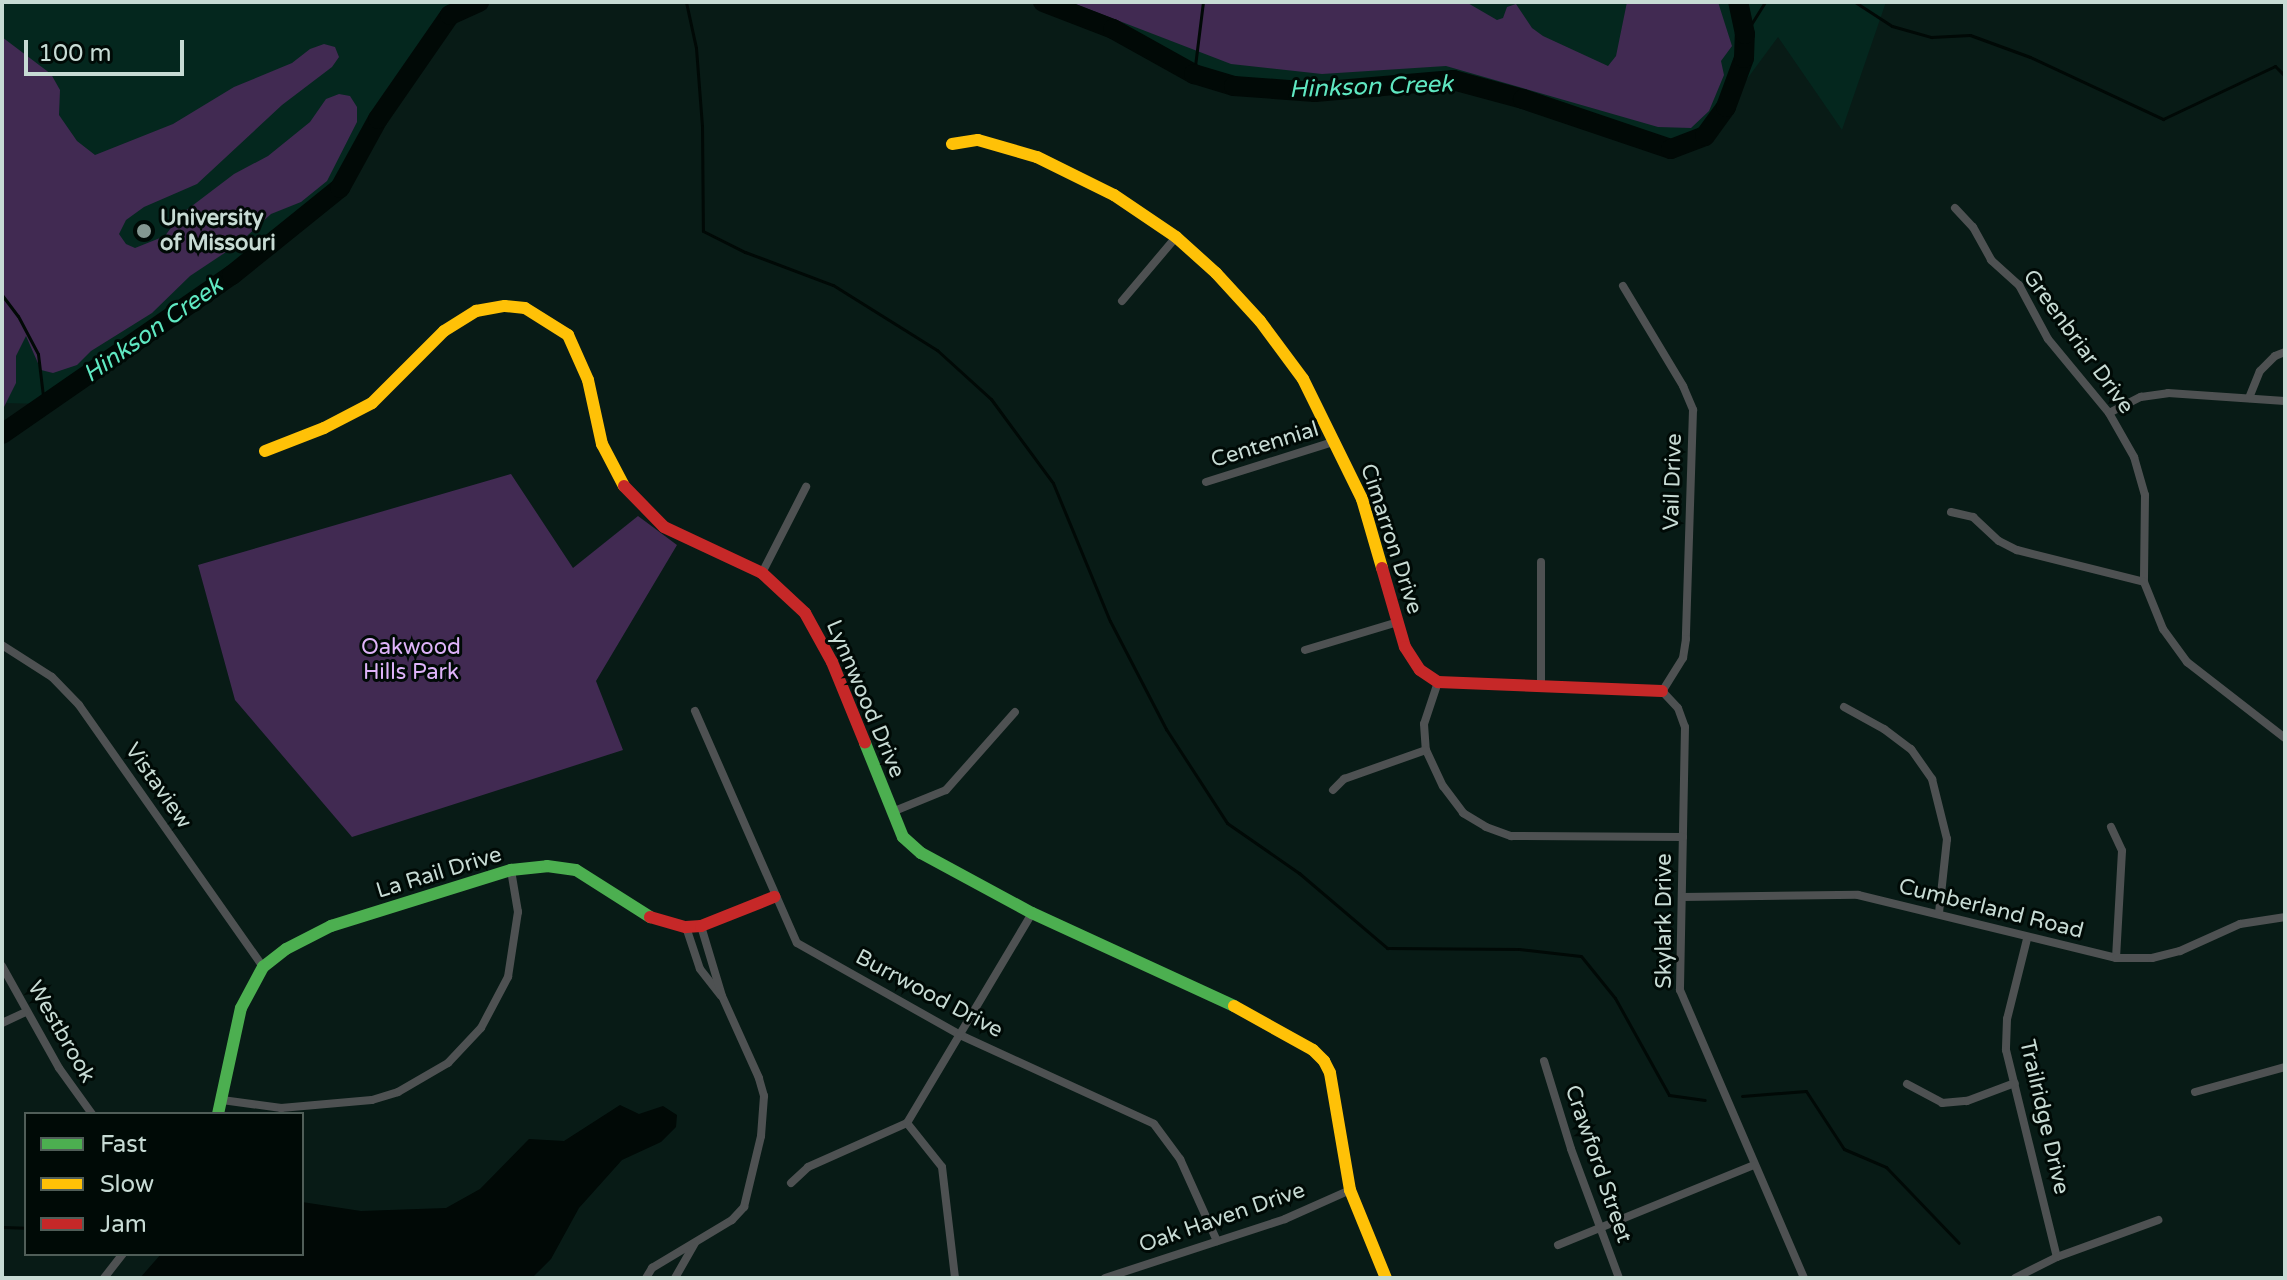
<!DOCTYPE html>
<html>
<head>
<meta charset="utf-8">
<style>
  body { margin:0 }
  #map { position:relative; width:2287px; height:1280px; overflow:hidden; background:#081b16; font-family:"Varela Round",sans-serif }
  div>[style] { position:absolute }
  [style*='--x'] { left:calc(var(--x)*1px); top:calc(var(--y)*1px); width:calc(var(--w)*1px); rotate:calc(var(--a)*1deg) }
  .built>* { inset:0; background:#04271e }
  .green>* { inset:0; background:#412a52 }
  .water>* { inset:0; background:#010906 }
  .stream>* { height:3px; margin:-1.5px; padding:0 1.5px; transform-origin:1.5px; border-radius:1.5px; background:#010906 }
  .river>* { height:20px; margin:-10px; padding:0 10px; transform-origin:10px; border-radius:10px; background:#010906 }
  .street>* { height:8px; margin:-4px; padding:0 4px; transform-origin:4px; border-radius:4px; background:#4e5152 }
  .fast>* { height:12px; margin:-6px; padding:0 6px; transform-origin:6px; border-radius:6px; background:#4caf50 }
  .slow>* { height:12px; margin:-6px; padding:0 6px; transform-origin:6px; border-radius:6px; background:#ffc107 }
  .jam>* { height:12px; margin:-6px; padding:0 6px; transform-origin:6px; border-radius:6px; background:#c62828 }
  .dots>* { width:22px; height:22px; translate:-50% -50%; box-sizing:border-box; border:4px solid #000a06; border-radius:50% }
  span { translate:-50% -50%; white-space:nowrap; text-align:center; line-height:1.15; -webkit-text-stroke:6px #000a06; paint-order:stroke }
  .poi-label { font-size:22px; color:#c7dbd4; font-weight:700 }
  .left { translate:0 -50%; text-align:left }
  .street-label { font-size:22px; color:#c7dbd4 }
  .park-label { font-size:22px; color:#deb3f9 }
  .water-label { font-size:24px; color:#5fe8c2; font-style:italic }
  .frame { position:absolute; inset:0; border:4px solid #c7dbd4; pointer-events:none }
  .legend { position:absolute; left:24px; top:1112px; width:280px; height:144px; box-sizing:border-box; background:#000a06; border:2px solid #505e58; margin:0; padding:10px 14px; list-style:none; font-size:24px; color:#c7dbd4 }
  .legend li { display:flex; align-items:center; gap:16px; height:40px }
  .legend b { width:40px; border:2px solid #505e58 }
  .scale { position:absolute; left:24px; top:40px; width:160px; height:36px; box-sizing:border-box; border:4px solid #c7dbd4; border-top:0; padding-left:10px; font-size:24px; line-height:28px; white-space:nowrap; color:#c7dbd4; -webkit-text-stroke:6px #000a06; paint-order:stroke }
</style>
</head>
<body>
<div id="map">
  <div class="built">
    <div style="clip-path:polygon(2px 2px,479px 2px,450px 15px,340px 188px,232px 275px,44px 404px,2px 403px)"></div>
    <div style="clip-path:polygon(1043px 2px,1886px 2px,1842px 130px,1778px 37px,1705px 136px,1671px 149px,1523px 99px,1453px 80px,1315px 92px,1234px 86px,1194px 74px,1113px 29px)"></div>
  </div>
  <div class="green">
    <div style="clip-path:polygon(1070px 2px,1466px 2px,1497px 20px,1503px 18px,1507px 7px,1516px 4px,1532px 28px,1543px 36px,1608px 66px,1616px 56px,1627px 2px,1718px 2px,1732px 46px,1721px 61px,1724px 75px,1709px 111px,1691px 128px,1658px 127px,1446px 66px,1322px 74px,1231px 64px)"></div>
    <div style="clip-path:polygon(2px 37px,51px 74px,60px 90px,59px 115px,77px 141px,95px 155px,173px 124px,234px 87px,292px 63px,310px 49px,324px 44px,335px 47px,339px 57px,332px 67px,282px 105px,197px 184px,144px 207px,126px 220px,119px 234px,126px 244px,135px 248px,165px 236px,180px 215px,234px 174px,268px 156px,310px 122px,326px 99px,339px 94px,350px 96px,357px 107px,357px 122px,327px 181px,301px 202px,271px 214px,238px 244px,190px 276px,152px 313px,91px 351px,77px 365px,53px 373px,41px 370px,26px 336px,16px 356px,16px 383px,2px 411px)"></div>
    <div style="clip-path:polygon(511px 474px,573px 568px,638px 516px,677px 545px,596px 681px,623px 750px,352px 837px,235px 700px,198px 565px)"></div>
  </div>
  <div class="water">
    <div style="clip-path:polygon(620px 1105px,639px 1114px,663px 1106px,677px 1115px,676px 1127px,661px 1142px,622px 1160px,579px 1208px,551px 1259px,532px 1278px,140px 1278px,161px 1254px,302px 1254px,302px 1202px,361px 1211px,446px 1208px,480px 1189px,529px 1139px,564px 1141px)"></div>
  </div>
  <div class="stream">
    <div style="--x:686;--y:2;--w:47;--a:77.7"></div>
    <div style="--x:696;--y:48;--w:78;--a:85.6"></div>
    <div style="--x:702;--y:126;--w:105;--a:89.5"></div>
    <div style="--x:703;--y:231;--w:47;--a:26.6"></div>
    <div style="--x:745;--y:252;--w:94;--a:20.6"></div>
    <div style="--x:833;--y:285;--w:123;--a:32"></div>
    <div style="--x:937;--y:350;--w:73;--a:42.2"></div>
    <div style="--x:991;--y:399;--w:104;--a:53.6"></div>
    <div style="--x:1053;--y:483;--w:149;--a:67.6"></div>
    <div style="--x:1110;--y:621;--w:122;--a:62.6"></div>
    <div style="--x:1166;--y:729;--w:112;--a:57"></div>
    <div style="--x:1227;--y:823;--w:88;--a:34.8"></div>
    <div style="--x:1299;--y:873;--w:116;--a:40.4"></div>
    <div style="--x:1387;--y:948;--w:132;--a:0.4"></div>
    <div style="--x:1519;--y:949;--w:62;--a:6.4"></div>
    <div style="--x:1581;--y:956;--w:54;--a:51"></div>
    <div style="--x:1615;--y:998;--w:111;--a:60.9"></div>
    <div style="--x:1669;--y:1095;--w:36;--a:8"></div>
    <div style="--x:1855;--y:2;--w:44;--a:33"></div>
    <div style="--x:1892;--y:26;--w:41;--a:15.8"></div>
    <div style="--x:1931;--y:37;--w:39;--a:-3"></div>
    <div style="--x:1970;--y:35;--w:64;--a:20.1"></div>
    <div style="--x:2030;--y:57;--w:147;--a:25"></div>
    <div style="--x:2163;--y:119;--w:124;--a:-25.3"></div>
    <div style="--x:2275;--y:66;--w:14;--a:45"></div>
    <div style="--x:1745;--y:34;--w:38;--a:-58"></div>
    <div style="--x:1194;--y:74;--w:73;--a:-82.9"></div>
    <div style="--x:2;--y:295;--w:26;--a:53"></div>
    <div style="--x:18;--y:316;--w:43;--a:62.2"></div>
    <div style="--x:38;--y:354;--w:50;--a:83.2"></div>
    <div style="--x:1742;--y:1096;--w:64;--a:-4.5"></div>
    <div style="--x:1806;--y:1091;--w:69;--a:56.8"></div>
    <div style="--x:1844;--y:1149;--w:46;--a:23.2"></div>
    <div style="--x:1886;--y:1167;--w:105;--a:46.2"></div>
    <div style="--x:2;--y:1227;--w:24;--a:2"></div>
  </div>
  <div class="river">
    <div style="--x:1043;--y:2;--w:75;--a:21.1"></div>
    <div style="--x:1113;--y:29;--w:93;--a:29.1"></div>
    <div style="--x:1194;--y:74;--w:42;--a:16.7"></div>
    <div style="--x:1234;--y:86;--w:81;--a:4.2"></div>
    <div style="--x:1315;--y:92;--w:139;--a:-5"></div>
    <div style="--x:1453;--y:80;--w:73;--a:15.2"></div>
    <div style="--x:1523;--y:99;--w:156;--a:18.7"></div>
    <div style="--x:1671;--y:149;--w:36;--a:-21"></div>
    <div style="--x:1705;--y:136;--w:36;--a:-54"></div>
    <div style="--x:1726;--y:107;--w:52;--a:-69.8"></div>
    <div style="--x:1744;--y:58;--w:24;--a:-88"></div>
    <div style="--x:1745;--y:34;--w:33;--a:-102"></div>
    <div style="--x:2;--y:434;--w:280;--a:-34.7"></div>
    <div style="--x:232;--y:275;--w:139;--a:-38.9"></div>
    <div style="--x:340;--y:188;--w:79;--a:-61.2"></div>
    <div style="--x:378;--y:119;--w:126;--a:-55.3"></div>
    <div style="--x:450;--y:15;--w:32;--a:-24"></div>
  </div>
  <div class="street">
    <div style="--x:1955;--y:208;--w:26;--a:47"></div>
    <div style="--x:1973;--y:227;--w:38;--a:61"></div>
    <div style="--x:1991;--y:260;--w:38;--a:42"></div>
    <div style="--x:2019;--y:285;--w:61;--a:61.8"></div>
    <div style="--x:2048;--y:339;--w:96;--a:50.5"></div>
    <div style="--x:2109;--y:413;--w:51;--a:60.4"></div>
    <div style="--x:2134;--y:457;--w:40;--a:74"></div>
    <div style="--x:2145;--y:495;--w:87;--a:90.7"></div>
    <div style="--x:2144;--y:582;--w:51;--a:68"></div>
    <div style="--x:2163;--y:629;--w:41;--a:54"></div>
    <div style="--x:2187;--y:662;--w:124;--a:37.8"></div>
    <div style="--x:1623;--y:286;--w:117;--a:59"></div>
    <div style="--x:1683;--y:386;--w:26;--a:67"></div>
    <div style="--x:1693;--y:410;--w:229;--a:91.8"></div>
    <div style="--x:1686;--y:639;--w:19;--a:99"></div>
    <div style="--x:1683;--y:658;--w:39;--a:122"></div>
    <div style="--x:1662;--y:691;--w:23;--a:47"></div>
    <div style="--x:1678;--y:708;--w:20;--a:70"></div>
    <div style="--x:1685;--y:727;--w:263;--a:91.1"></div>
    <div style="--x:1680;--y:990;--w:314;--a:66.7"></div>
    <div style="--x:1122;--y:301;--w:84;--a:-49.8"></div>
    <div style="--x:2249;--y:398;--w:29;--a:-68"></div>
    <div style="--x:2260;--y:371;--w:21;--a:-45"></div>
    <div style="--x:2275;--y:356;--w:11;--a:-22"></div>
    <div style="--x:2109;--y:413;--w:36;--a:-27"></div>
    <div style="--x:2141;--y:397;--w:27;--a:-8"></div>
    <div style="--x:2168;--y:393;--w:117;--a:3.9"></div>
    <div style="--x:1206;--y:482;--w:136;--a:-17.5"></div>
    <div style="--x:1951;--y:512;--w:23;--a:13"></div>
    <div style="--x:1973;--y:517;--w:35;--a:43"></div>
    <div style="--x:1999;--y:541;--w:20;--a:27"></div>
    <div style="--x:2017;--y:550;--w:131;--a:14.1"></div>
    <div style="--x:762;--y:573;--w:97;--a:-62.9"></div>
    <div style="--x:2;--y:645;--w:59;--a:32.6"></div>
    <div style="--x:52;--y:677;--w:39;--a:46"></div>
    <div style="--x:79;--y:705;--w:320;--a:54.9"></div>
    <div style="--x:1305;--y:650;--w:97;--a:-16.8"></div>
    <div style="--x:1438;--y:682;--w:44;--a:108.4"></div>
    <div style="--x:1424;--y:724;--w:26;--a:86"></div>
    <div style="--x:1426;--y:750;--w:40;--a:65"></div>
    <div style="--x:1443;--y:786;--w:34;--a:53"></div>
    <div style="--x:1463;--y:813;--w:27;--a:31"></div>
    <div style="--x:1486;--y:827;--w:27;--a:20"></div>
    <div style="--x:1511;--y:836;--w:172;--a:0.3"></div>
    <div style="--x:1541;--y:685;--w:123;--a:-90"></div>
    <div style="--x:1844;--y:707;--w:46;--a:28.8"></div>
    <div style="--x:1884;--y:729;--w:34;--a:37"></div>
    <div style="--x:1911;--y:749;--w:37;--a:55"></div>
    <div style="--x:1932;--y:779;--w:62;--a:76"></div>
    <div style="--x:1947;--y:839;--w:74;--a:96.2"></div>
    <div style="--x:695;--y:711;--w:253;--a:66.3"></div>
    <div style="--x:797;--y:943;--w:187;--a:29.4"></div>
    <div style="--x:960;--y:1035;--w:213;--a:24.6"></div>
    <div style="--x:1154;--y:1124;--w:44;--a:53.4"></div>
    <div style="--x:1180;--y:1159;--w:90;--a:65.7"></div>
    <div style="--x:1333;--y:790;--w:16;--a:-45"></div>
    <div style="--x:1344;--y:779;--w:87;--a:-19.5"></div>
    <div style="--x:892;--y:812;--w:58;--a:-22.2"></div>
    <div style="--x:946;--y:790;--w:104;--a:-48.5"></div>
    <div style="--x:2111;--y:827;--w:26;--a:65"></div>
    <div style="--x:2122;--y:851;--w:107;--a:93.2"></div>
    <div style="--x:1682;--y:897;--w:176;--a:-0.7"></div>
    <div style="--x:1858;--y:895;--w:266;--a:13.7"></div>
    <div style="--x:2116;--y:958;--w:36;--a:0"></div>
    <div style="--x:2152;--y:958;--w:29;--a:-14"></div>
    <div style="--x:2180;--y:951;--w:66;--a:-24.2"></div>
    <div style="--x:2240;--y:924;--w:46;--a:-8.8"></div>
    <div style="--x:686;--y:927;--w:44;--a:71.6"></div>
    <div style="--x:700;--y:969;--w:34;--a:52"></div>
    <div style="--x:2027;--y:939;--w:82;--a:104"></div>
    <div style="--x:2007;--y:1019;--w:31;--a:92"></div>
    <div style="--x:2006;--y:1050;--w:213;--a:76.2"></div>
    <div style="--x:2;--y:966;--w:117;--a:60.8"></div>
    <div style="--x:59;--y:1068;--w:57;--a:54.3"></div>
    <div style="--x:2;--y:1023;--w:26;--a:-25"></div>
    <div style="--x:1544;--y:1061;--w:92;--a:72.9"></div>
    <div style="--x:1571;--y:1149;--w:138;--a:69.6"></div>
    <div style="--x:1907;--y:1084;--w:40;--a:28"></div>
    <div style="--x:1942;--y:1103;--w:25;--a:-5"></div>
    <div style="--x:1967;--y:1101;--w:51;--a:-20.6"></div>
    <div style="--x:2195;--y:1092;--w:93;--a:-15.5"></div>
    <div style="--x:222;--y:1100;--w:60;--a:7.7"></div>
    <div style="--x:281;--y:1108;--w:91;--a:-5"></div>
    <div style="--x:372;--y:1100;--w:27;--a:-17"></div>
    <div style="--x:398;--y:1092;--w:58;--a:-30.1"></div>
    <div style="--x:448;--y:1063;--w:48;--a:-46.7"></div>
    <div style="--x:481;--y:1028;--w:58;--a:-62.1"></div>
    <div style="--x:508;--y:977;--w:66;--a:-81.3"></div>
    <div style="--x:518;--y:912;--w:43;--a:-99.5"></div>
    <div style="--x:907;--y:1123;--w:56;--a:51.5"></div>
    <div style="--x:942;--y:1167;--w:112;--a:83.3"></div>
    <div style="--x:791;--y:1183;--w:23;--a:-43"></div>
    <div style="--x:808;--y:1167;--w:108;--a:-24"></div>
    <div style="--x:907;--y:1123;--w:244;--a:-59.2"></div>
    <div style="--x:1558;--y:1245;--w:212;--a:-22.2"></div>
    <div style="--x:104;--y:1278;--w:31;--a:-52"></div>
    <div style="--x:646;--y:1278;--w:12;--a:-59"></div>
    <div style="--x:652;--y:1268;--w:93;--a:-31"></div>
    <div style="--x:732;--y:1220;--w:18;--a:-47"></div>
    <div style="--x:744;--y:1207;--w:73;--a:-76.5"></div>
    <div style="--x:761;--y:1136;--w:40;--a:-85.7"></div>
    <div style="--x:764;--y:1096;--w:19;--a:-106"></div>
    <div style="--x:759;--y:1078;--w:90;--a:-114.3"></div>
    <div style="--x:722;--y:996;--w:73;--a:-106.7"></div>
    <div style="--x:675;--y:1278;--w:40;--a:-60.3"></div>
    <div style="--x:1105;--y:1278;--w:189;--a:-18.1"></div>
    <div style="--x:1285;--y:1219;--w:71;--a:-24"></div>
    <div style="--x:2015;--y:1278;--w:47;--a:-26.6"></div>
    <div style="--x:2057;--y:1257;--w:108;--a:-20.1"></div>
  </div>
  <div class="fast">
    <div style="--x:865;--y:743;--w:101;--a:68"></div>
    <div style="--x:903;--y:837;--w:24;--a:42"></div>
    <div style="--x:921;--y:853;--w:126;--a:28.4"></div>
    <div style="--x:1032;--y:913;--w:222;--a:24.7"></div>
    <div style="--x:218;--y:1114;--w:108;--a:-77.8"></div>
    <div style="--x:241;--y:1008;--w:47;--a:-61.8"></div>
    <div style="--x:263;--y:967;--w:29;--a:-38"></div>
    <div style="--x:286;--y:949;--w:51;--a:-27.1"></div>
    <div style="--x:331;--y:926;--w:189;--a:-17.3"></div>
    <div style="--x:511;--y:870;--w:36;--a:-6"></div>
    <div style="--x:547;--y:866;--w:29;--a:8"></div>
    <div style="--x:576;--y:870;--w:88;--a:32.4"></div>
  </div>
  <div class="slow">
    <div style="--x:952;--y:144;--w:26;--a:-9"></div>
    <div style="--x:978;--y:140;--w:61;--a:16.1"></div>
    <div style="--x:1037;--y:157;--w:86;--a:26.3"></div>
    <div style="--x:1114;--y:195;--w:75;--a:34.1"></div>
    <div style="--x:1176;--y:237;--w:54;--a:42"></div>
    <div style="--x:1216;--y:273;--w:65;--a:47.5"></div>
    <div style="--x:1260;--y:321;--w:72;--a:53.4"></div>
    <div style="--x:1303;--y:379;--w:134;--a:63.8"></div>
    <div style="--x:1362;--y:499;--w:72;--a:73.8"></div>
    <div style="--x:265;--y:451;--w:63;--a:-21.3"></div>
    <div style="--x:324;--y:428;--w:54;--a:-27.5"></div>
    <div style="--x:372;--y:403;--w:102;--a:-45"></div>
    <div style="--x:444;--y:331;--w:38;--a:-32"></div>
    <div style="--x:476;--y:311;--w:29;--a:-10"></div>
    <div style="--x:505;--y:306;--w:20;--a:6"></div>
    <div style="--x:525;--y:308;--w:51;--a:32.1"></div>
    <div style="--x:568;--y:335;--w:49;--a:66"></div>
    <div style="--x:588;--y:380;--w:66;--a:77.7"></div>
    <div style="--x:602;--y:444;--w:47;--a:62.4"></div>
    <div style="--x:1234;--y:1006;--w:90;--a:29.1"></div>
    <div style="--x:1313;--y:1050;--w:16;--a:45"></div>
    <div style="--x:1324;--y:1061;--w:13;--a:63"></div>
    <div style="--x:1330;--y:1073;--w:119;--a:80.3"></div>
    <div style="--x:1350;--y:1190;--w:95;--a:67.8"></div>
  </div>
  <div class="jam">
    <div style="--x:624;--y:486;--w:57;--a:45.7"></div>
    <div style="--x:664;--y:527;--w:108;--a:25.1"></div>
    <div style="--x:762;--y:573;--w:59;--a:42.9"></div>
    <div style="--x:805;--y:613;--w:56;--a:61.1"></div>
    <div style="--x:832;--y:662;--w:87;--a:67.8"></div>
    <div style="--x:1382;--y:568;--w:82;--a:73.8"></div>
    <div style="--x:1405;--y:647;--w:27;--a:57"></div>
    <div style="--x:1420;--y:670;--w:22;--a:34"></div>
    <div style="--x:1438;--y:682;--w:224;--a:2.3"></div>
    <div style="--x:650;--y:917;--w:37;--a:16"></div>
    <div style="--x:686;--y:927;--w:15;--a:-4"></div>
    <div style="--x:701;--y:926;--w:79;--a:-21.7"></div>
  </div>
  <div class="dots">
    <div style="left:144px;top:231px;background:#849892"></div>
  </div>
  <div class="poi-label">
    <span class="left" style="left:160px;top:231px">University<br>of Missouri</span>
  </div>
  <div class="street-label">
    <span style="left:2078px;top:342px;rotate:54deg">Greenbriar Drive</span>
    <span style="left:1265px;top:445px;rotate:-17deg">Centennial</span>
    <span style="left:1673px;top:482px;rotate:-88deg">Vail Drive</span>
    <span style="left:1391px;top:539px;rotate:72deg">Cimarron Drive</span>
    <span style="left:865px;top:699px;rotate:67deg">Lynnwood Drive</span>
    <span style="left:158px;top:786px;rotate:55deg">Vistaview</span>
    <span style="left:439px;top:873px;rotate:-17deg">La Rail Drive</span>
    <span style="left:1991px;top:909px;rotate:14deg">Cumberland Road</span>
    <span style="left:1665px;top:921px;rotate:-90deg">Skylark Drive</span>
    <span style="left:929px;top:994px;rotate:28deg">Burrwood Drive</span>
    <span style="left:61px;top:1032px;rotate:60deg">Westbrook</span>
    <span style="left:2044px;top:1117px;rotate:77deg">Trailridge Drive</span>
    <span style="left:1598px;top:1164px;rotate:71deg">Crawford Street</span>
    <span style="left:1222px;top:1218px;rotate:-19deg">Oak Haven Drive</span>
  </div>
  <div class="park-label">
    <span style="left:411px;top:660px">Oakwood<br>Hills Park</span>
  </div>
  <div class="water-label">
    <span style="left:1371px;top:87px;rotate:-2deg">Hinkson Creek</span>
    <span style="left:153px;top:330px;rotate:-35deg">Hinkson Creek</span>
  </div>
  <div class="frame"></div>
  <ul class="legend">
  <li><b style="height:10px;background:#4caf50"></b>Fast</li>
  <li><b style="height:10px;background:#ffc107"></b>Slow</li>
  <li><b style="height:10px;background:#c62828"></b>Jam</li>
  </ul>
  <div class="scale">100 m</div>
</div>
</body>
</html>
